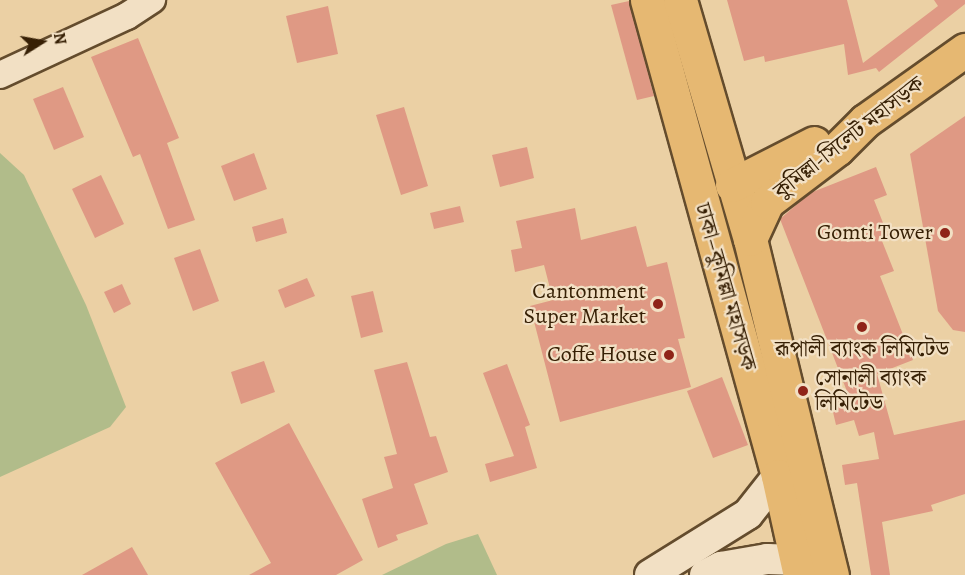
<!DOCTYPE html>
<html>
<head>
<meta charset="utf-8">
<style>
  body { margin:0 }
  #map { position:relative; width:965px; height:575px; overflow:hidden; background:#ebd0a4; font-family:Alegreya,"Noto Serif Bengali",serif }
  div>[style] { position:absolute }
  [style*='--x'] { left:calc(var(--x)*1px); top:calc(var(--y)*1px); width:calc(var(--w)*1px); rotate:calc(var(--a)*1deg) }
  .green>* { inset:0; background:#b1bc8a }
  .building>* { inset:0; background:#df9984 }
  .roads { filter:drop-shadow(2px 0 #644c2d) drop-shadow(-2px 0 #644c2d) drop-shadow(0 2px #644c2d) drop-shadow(0 -2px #644c2d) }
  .tertiary>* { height:26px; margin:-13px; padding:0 13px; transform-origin:13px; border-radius:13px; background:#f2e0c4 }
  .secondary>* { height:30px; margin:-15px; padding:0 15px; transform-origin:15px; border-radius:15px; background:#f2e0c4 }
  .trunk>* { height:33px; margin:-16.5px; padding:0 16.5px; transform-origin:16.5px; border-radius:16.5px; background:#e6b872 }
  .dots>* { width:16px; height:16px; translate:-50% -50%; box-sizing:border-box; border:3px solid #f2e0c4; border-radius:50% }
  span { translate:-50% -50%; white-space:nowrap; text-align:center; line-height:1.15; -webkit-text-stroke:4.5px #f2e0c4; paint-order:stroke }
  .street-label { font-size:22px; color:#372005 }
  .poi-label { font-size:22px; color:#372005 }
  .right { translate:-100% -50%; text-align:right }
  .left { translate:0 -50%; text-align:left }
  .north { position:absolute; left:12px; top:12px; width:60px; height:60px; -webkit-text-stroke:4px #f2e0c4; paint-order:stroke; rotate:79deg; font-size:16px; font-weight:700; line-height:24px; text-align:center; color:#372005 }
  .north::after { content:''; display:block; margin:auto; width:21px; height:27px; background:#372005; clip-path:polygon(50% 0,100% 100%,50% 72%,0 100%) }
</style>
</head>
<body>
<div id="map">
  <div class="green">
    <div style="clip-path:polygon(0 153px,24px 175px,86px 305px,126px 407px,110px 427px,0 477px)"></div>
    <div style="clip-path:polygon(478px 534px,497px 575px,382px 575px,446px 544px)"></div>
  </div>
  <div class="building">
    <div style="clip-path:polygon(727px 0,847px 0,863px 63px,938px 6px,934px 0,965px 0,965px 4px,879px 72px,876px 68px,848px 75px,844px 44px,765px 62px,764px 56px,744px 61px)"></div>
    <div style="clip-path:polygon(629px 1px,654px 96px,637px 100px,611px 5px)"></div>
    <div style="clip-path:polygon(328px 6px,338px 54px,297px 63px,286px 16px)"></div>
    <div style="clip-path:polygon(138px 38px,179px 138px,167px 143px,195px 220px,168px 229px,140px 154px,133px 157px,91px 57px)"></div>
    <div style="clip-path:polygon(63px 87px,84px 137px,54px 150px,33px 99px)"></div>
    <div style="clip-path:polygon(404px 107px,428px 186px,401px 195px,376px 115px)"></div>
    <div style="clip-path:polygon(965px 116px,965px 332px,953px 330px,938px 311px,910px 154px)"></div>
    <div style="clip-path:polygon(527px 147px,534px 178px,500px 187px,492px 155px)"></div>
    <div style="clip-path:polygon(254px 153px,267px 189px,234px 201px,221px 166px)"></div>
    <div style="clip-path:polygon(876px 167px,887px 195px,874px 200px,889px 238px,882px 241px,894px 271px,880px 276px,913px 360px,877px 374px,894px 435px,965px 420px,965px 494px,931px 505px,933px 511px,882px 522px,890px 575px,871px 575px,857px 483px,845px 485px,842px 465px,879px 459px,874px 432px,859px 436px,854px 420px,836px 425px,830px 399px,848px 394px,780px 219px,810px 193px)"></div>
    <div style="clip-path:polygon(101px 175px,124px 224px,95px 238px,72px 189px)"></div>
    <div style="clip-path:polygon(460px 206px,464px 222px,434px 229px,430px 213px)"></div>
    <div style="clip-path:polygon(575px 208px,581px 240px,636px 226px,647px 267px,667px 262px,685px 338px,678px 339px,691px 387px,560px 422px,530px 306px,553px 300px,544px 265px,515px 272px,511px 250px,522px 248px,516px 221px)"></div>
    <div style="clip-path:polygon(283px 218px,287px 233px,256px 242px,252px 227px)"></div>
    <div style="clip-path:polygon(200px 249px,219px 301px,193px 311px,174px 258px)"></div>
    <div style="clip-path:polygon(307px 278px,315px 296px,285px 308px,278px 290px)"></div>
    <div style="clip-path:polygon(122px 284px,131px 304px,114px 313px,104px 292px)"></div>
    <div style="clip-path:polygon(373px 291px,383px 332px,361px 338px,351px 296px)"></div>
    <div style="clip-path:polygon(264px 361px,275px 392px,241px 404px,231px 372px)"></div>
    <div style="clip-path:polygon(407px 362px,430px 437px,436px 436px,448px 472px,414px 484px,428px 524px,396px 535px,398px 540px,378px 548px,362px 499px,393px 488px,384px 457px,397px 454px,374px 370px)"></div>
    <div style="clip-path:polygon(507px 364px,530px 425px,525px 427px,537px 468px,490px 482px,485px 464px,514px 456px,483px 373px)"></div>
    <div style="clip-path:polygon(722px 377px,748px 445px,713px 458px,687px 391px)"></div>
    <div style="clip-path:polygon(289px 423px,363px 560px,336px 575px,249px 575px,271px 563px,215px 463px)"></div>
    <div style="clip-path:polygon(132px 547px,148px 575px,82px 575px)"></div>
  </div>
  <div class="roads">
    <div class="tertiary">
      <div style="--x:0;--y:75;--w:140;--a:-24.9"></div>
      <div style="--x:127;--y:16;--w:30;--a:-33"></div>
    </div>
    <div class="secondary">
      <div style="--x:650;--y:575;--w:115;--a:-31.9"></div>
      <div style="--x:748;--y:514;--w:48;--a:-51.7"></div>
      <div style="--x:705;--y:575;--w:18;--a:-27"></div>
      <div style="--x:721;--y:567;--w:47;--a:-9.9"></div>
      <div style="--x:767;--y:559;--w:30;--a:2"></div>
    </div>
    <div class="trunk">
      <div style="--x:647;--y:0;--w:494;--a:74.6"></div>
      <div style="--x:778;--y:476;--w:101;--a:77.5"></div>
      <div style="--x:680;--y:0;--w:249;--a:73.7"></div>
      <div style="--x:750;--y:239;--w:346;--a:76.3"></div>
      <div style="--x:732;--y:185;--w:92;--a:-27.1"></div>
      <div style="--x:750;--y:239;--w:41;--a:-65.3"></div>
      <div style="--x:767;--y:202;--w:88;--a:-37.1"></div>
      <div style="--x:837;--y:149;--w:40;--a:-45"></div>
      <div style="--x:865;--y:121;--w:123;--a:-35.4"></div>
    </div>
  </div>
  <div class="dots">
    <div style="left:945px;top:233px;background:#8f2418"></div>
    <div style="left:658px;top:304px;background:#8f2418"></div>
    <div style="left:862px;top:327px;background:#8f2418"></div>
    <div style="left:669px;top:355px;background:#8f2418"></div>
    <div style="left:803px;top:391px;background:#8f2418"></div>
  </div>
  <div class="street-label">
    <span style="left:849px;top:138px;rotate:-38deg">কুমিল্লা-সিলেট মহাসড়ক</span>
    <span style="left:725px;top:287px;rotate:74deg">ঢাকা–কুমিল্লা মহাসড়ক</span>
  </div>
  <div class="poi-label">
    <span class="right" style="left:933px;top:233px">Gomti Tower</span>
    <span class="right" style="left:646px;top:304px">Cantonment<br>Super Market</span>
    <span style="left:862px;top:350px">রূপালী ব্যাংক লিমিটেড</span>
    <span class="right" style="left:657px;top:355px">Coffe House</span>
    <span class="left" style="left:815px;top:391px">সোনালী ব্যাংক<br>লিমিটেড</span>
  </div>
  <div class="north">N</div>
</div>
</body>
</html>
